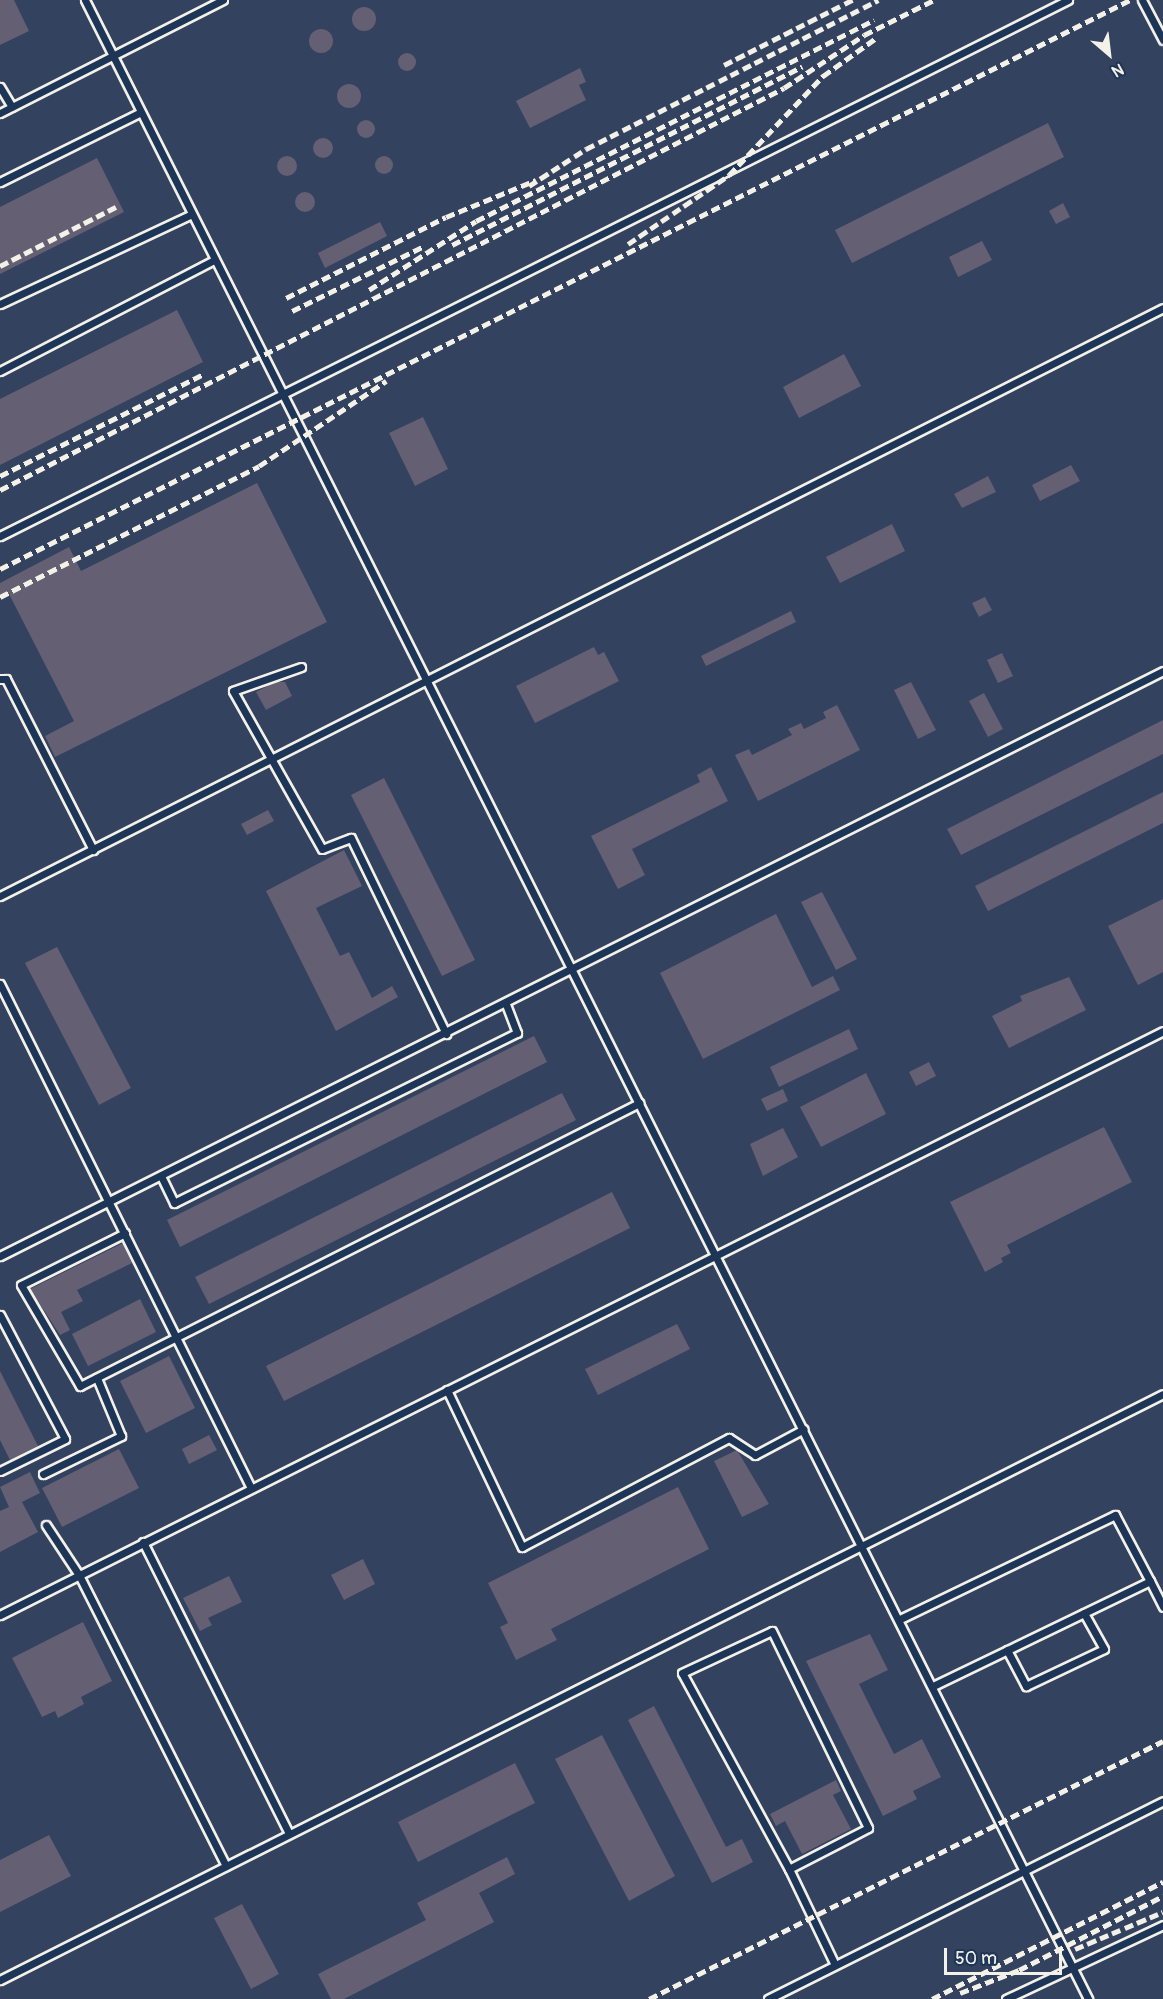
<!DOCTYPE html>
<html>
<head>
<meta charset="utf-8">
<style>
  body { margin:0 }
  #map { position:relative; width:1163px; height:1999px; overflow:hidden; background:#1d3557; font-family:Pangolin,sans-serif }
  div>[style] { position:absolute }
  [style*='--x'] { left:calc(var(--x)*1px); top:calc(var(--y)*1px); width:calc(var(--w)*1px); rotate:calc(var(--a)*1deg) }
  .built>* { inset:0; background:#32425f }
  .building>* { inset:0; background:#645f73 }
  .round { border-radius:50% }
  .roads { filter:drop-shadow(2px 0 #f4f1e8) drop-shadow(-2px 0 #f4f1e8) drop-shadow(0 2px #f4f1e8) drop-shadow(0 -2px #f4f1e8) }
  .lane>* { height:7px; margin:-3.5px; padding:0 3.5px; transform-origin:3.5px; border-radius:3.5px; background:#1d3557 }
  .rail>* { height:4.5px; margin-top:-2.25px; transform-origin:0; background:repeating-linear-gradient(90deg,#f4f1e8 0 9px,transparent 0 13.5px) }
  span { translate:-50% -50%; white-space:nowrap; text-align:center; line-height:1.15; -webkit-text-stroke:5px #1d3557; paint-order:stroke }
  .north { position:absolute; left:1079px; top:24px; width:60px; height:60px; -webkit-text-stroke:4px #1d3557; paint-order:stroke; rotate:152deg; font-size:16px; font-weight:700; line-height:24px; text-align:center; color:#f4f1e8 }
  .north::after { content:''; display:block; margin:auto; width:21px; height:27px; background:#f4f1e8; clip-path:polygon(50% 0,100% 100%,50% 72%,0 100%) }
  .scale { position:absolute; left:944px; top:1948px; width:118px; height:27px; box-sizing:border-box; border:3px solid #f4f1e8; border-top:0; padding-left:8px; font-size:18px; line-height:21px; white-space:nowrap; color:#f4f1e8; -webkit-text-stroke:4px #1d3557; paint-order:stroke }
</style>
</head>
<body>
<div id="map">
  <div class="built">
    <div style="clip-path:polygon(0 0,1163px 0,1163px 1999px,0 1999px)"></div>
  </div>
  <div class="building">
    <div style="clip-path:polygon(0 0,14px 0,29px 31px,0 45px)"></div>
    <div class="round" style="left:352px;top:7px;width:24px;height:24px"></div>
    <div class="round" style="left:309px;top:29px;width:24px;height:24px"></div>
    <div class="round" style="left:398px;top:53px;width:18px;height:18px"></div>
    <div style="clip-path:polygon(580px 68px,586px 82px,579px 85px,586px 100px,530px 128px,516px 101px)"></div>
    <div class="round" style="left:337px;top:84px;width:24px;height:24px"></div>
    <div class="round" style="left:357px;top:120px;width:18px;height:18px"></div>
    <div style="clip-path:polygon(1048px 123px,1064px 157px,852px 263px,835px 230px)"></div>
    <div class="round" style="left:313px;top:138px;width:20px;height:20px"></div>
    <div class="round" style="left:277px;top:156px;width:20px;height:20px"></div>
    <div class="round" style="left:375px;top:156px;width:18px;height:18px"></div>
    <div style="clip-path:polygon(97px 158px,124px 212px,0 274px,0 207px)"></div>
    <div class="round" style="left:295px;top:192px;width:20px;height:20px"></div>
    <div style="clip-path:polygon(1063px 203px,1070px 217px,1056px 224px,1049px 211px)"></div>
    <div style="clip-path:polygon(380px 222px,387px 236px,325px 268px,318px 253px)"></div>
    <div style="clip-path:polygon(982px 241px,992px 260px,958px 277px,949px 257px)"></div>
    <div style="clip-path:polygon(177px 310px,203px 362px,0 465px,0 399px)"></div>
    <div style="clip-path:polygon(844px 354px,861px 386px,799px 418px,783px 387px)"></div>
    <div style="clip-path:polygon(423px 417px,448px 469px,415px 486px,389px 433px)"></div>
    <div style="clip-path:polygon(1071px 465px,1080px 481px,1040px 501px,1032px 485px)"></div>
    <div style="clip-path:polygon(988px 476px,996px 492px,962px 508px,954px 494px)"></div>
    <div style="clip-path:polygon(257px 483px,327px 622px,55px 757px,45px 736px,74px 721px,9px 594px,0 599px,0 583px,69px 547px,81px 571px)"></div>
    <div style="clip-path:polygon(892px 524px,905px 551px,840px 583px,826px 557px)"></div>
    <div style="clip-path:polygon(985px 597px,992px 610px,979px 617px,972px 603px)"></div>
    <div style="clip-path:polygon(791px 611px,796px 622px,706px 666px,701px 656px)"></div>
    <div style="clip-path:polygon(594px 647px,598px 655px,604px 652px,619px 681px,535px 723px,516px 686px)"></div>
    <div style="clip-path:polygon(1002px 653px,1013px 676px,998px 683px,987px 660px)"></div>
    <div style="clip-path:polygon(275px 682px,285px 682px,292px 696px,266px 710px,256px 692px)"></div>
    <div style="clip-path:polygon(911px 682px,936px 730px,918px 739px,894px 690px)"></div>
    <div style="clip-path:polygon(984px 693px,1003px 729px,988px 737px,969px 701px)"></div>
    <div style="clip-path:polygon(837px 705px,860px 750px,758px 801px,735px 755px,749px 749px,752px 755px,792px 735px,788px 729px,801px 723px,804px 729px,826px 718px,823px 712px)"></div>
    <div style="clip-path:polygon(1163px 720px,1163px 754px,961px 855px,947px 829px)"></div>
    <div style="clip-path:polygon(711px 767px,728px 801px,632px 849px,645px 875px,618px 889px,591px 836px,700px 782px,697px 775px)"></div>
    <div style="clip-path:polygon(384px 778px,475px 960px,442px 976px,351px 795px)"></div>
    <div style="clip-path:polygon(1163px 792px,1163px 823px,988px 911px,975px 886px)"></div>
    <div style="clip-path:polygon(268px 810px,274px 821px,247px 835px,241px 824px)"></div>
    <div style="clip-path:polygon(344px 850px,362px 886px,316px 908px,340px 956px,349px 952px,372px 998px,392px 986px,398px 997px,336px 1031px,266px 891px)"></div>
    <div style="clip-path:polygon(822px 892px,857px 959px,836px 970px,801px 902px)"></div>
    <div style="clip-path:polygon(1163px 899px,1163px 972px,1138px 985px,1108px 926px)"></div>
    <div style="clip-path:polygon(776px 914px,812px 987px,833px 976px,840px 990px,703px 1059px,660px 973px)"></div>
    <div style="clip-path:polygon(57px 947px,131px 1088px,99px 1105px,25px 963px)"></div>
    <div style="clip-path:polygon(1069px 977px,1086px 1010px,1009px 1048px,992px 1016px,1022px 1001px,1020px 996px)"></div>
    <div style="clip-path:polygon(849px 1029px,858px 1049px,779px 1087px,770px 1067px)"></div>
    <div style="clip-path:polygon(534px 1036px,547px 1062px,180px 1247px,167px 1220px)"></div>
    <div style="clip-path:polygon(929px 1062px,936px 1076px,916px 1086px,909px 1072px)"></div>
    <div style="clip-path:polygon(866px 1073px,886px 1114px,821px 1147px,800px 1107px)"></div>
    <div style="clip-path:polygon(783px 1089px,788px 1101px,767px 1111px,761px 1099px)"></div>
    <div style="clip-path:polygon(562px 1093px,576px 1120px,209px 1304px,195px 1277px)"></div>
    <div style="clip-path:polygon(1104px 1127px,1132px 1182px,1007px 1245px,1011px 1253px,1001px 1258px,1003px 1262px,985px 1272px,950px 1202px)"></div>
    <div style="clip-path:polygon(783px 1128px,798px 1157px,763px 1176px,750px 1144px)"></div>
    <div style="clip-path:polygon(612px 1192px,630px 1228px,284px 1401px,266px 1366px)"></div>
    <div style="clip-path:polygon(123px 1243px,132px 1263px,77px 1290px,83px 1301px,61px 1312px,70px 1330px,60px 1335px,30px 1289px)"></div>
    <div style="clip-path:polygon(140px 1299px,156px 1332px,88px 1366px,72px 1334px)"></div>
    <div style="clip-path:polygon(677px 1324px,690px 1349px,598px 1395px,585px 1369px)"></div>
    <div style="clip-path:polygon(169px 1356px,195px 1408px,146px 1433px,120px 1381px)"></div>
    <div style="clip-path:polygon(0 1371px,38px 1446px,10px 1460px,0 1440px)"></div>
    <div style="clip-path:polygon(209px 1435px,217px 1450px,189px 1464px,182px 1449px)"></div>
    <div style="clip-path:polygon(119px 1449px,139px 1488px,62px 1527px,42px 1488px)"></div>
    <div style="clip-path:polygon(737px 1450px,769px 1504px,742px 1517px,714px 1461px)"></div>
    <div style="clip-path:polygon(30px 1472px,40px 1493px,22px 1502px,38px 1532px,0 1552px,0 1511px,9px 1507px,0 1487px)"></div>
    <div style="clip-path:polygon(678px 1487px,709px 1549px,551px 1629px,557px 1640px,516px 1660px,500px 1627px,508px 1623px,488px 1583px)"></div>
    <div style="clip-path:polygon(363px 1559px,375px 1584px,344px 1600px,331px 1575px)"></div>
    <div style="clip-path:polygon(229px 1576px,242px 1602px,208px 1618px,212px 1625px,200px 1631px,183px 1598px)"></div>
    <div style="clip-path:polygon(83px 1622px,112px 1681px,81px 1697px,84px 1704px,58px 1718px,55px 1711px,42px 1717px,12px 1658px)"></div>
    <div style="clip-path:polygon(870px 1634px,888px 1670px,859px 1684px,894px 1754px,922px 1739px,941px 1777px,913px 1791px,917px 1799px,883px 1816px,806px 1661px)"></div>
    <div style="clip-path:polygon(654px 1706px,726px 1847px,742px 1839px,753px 1862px,712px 1883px,628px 1720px)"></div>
    <div style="clip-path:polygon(602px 1735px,675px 1876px,629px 1901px,555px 1759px)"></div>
    <div style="clip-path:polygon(515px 1763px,535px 1803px,418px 1862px,398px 1822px)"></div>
    <div style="clip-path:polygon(836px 1780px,841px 1791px,833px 1795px,851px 1829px,802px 1854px,785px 1821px,776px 1826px,770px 1814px)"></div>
    <div style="clip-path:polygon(49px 1835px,71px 1876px,0 1912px,0 1860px)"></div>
    <div style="clip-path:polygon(507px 1857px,515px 1874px,479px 1893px,494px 1922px,344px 1999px,331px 1999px,318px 1974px,426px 1920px,417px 1903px)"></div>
    <div style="clip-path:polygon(242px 1904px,279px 1974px,251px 1989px,214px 1918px)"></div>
  </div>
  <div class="roads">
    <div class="lane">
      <div style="--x:85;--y:0;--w:2237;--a:63.35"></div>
      <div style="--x:1142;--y:0;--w:45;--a:62.3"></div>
      <div style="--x:0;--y:87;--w:23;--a:59"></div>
      <div style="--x:0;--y:113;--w:250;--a:-26.9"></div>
      <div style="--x:0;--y:182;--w:155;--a:-26.4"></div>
      <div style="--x:0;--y:304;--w:210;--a:-25.1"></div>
      <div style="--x:0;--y:371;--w:239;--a:-27.4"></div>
      <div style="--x:0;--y:536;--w:1195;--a:-26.65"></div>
      <div style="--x:301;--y:667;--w:72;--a:160.6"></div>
      <div style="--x:233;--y:691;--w:181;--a:60.6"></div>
      <div style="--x:322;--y:849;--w:31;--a:-21"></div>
      <div style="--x:351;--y:838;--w:218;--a:64.1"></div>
      <div style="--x:0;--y:679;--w:6;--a:0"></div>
      <div style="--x:6;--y:679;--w:192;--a:63"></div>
      <div style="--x:0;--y:896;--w:1303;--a:-26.82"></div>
      <div style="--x:0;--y:984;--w:563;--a:63.53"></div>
      <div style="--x:161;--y:1176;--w:30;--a:64"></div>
      <div style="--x:174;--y:1203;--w:383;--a:-26.4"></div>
      <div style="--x:517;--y:1033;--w:31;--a:-111"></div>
      <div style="--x:125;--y:1233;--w:116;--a:153.4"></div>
      <div style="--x:21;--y:1285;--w:117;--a:59.7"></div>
      <div style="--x:80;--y:1386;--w:627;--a:-26.85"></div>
      <div style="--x:0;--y:1256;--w:1302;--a:-26.7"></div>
      <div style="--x:0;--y:1315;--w:140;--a:62.3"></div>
      <div style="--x:65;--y:1439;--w:72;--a:153.8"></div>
      <div style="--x:447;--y:1390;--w:174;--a:64.5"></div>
      <div style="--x:522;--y:1547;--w:234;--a:-27.8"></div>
      <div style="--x:729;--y:1438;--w:31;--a:33"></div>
      <div style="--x:755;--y:1455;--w:55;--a:-28"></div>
      <div style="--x:43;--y:1474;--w:87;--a:-26"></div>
      <div style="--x:121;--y:1436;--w:63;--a:-112.5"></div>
      <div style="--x:46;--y:1525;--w:60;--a:56.6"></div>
      <div style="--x:79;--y:1575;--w:326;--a:63.2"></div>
      <div style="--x:143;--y:1542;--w:326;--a:63.4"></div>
      <div style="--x:0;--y:1615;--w:1301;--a:-26.66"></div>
      <div style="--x:900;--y:1619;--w:239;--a:-25.8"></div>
      <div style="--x:1115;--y:1515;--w:75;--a:62.1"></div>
      <div style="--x:1007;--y:1650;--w:41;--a:62.2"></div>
      <div style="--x:1026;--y:1686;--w:86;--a:-25.4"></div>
      <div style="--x:1104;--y:1649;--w:41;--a:-119.1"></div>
      <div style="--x:933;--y:1686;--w:241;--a:-25.8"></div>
      <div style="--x:1150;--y:1581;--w:29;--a:63"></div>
      <div style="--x:789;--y:1869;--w:223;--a:-118.6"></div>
      <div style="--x:682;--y:1673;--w:99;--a:-25"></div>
      <div style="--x:772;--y:1631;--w:219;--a:64"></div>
      <div style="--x:868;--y:1828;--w:89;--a:152.6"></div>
      <div style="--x:789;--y:1869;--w:106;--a:64.4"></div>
      <div style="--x:0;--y:1980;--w:1302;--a:-26.74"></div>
      <div style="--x:768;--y:1999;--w:442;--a:-26.6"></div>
      <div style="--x:1006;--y:1999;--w:174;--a:-25.2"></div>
    </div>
  </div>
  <div class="rail">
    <div style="--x:724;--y:65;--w:144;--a:-26.9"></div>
    <div style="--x:529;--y:186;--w:68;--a:-33"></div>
    <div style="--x:586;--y:149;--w:328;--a:-27"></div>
    <div style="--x:628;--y:244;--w:122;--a:-34.3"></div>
    <div style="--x:729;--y:175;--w:137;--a:-46.5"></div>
    <div style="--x:823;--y:76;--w:65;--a:-35.6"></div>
    <div style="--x:452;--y:245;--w:393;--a:-27"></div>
    <div style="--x:0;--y:266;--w:132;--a:-27"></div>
    <div style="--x:369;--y:290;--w:127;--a:-32.8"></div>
    <div style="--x:476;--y:221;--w:446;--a:-26.8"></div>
    <div style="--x:286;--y:298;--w:179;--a:-26.9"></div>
    <div style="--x:446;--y:217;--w:97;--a:-22.3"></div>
    <div style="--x:292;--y:311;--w:145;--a:-26.2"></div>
    <div style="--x:0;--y:476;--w:226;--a:-26.6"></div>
    <div style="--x:0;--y:490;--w:881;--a:-27.15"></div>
    <div style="--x:784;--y:88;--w:96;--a:-33.5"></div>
    <div style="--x:864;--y:35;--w:78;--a:-26.6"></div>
    <div style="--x:0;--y:569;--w:1265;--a:-26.73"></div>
    <div style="--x:0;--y:597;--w:290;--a:-26.8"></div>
    <div style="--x:259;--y:466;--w:153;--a:-33.8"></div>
    <div style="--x:1075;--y:1949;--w:95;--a:-22.8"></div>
    <div style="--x:960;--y:1993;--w:63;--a:-21.3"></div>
    <div style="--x:1019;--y:1970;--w:162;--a:-27.2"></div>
    <div style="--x:649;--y:1999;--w:575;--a:-26.65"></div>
    <div style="--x:932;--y:1999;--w:259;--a:-26.9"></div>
  </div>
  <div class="north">N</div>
  <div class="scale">50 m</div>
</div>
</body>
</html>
